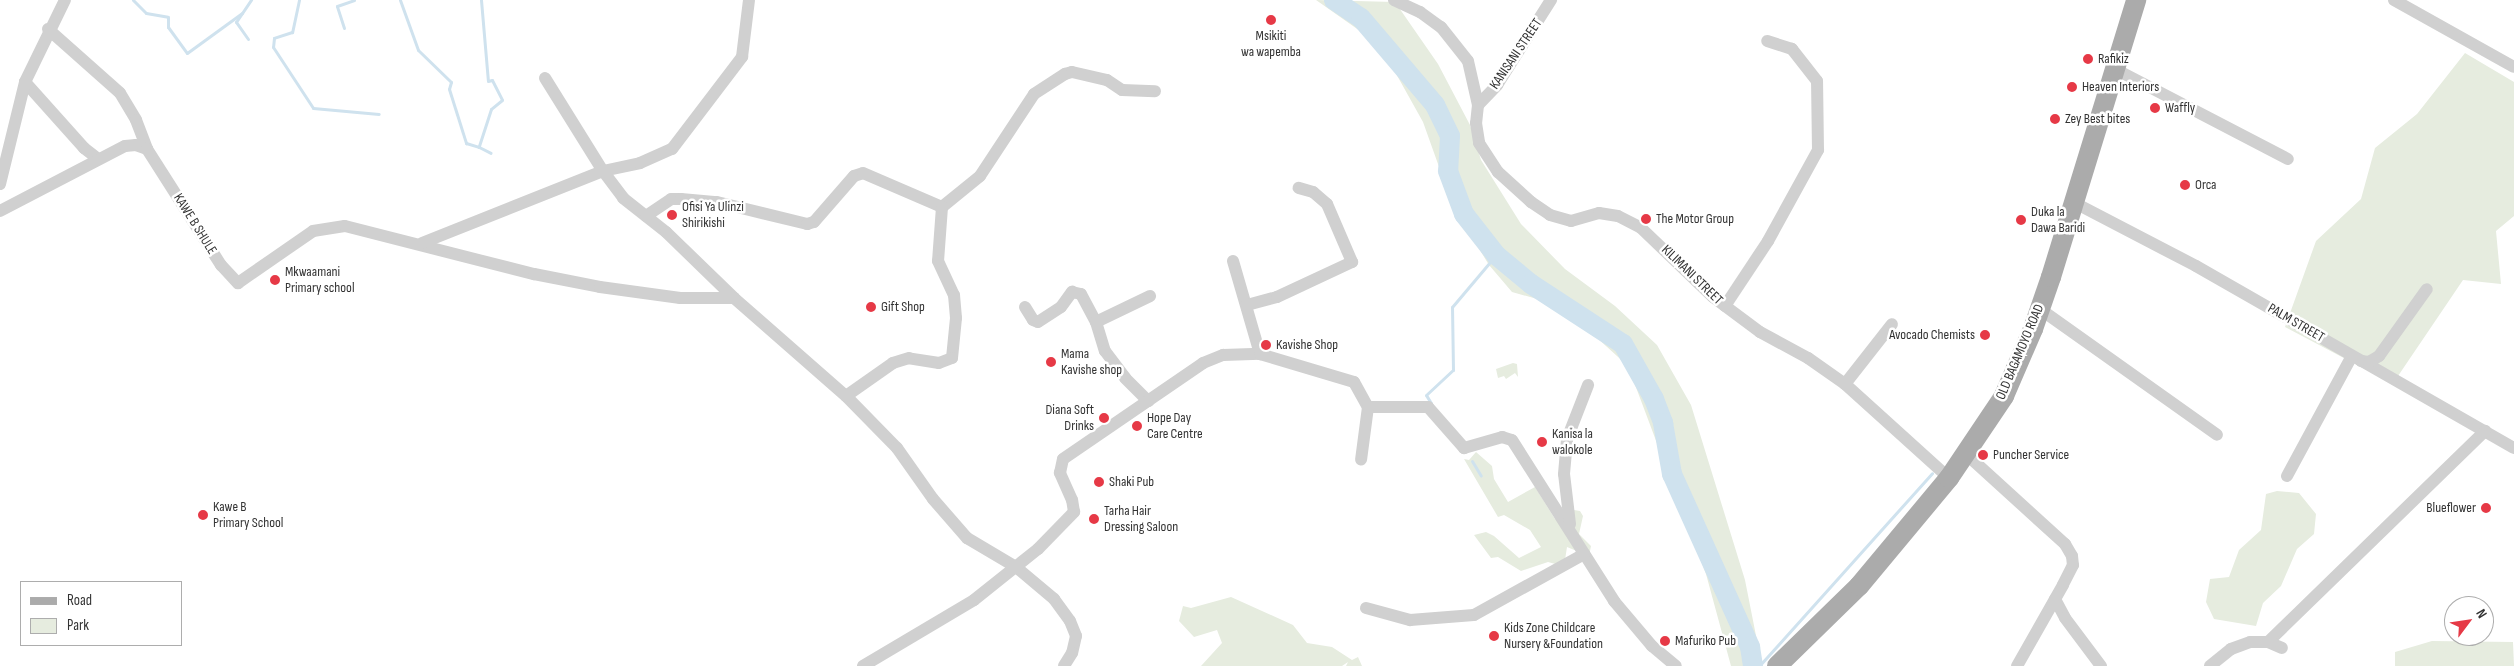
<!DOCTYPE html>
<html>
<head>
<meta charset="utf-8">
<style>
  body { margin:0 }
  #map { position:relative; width:2514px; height:666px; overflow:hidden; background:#fff; font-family:"Sofia Sans Condensed",sans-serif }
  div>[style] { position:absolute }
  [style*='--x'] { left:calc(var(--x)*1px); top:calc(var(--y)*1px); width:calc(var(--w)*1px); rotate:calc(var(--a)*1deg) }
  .green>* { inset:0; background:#e6ecdf }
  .stream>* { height:3px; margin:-1.5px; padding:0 1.5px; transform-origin:1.5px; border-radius:1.5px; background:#cfe2ee }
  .river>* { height:20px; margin:-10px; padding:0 10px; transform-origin:10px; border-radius:10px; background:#cfe2ee }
  .street>* { height:12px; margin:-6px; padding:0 6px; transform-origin:6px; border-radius:6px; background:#d0d0d0 }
  .primary>* { height:20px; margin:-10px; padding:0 10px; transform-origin:10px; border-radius:10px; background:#ababab }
  .dots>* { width:14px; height:14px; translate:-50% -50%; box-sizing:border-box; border:2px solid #fff; border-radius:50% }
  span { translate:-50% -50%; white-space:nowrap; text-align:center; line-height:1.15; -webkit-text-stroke:5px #fff; paint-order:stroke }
  .poi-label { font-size:14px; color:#333 }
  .left { translate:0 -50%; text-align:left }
  .right { translate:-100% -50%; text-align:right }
  .street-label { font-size:14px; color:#333 }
  .legend { position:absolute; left:20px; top:581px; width:162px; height:65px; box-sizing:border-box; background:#fff; border:1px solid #adadad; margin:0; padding:6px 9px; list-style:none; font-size:15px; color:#333 }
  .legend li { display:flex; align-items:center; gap:10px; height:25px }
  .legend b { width:25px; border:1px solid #adadad }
  .north { position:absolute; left:2444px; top:596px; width:50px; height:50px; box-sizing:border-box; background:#fff; border:1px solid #adadad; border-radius:50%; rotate:59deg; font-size:14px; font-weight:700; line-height:20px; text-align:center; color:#333 }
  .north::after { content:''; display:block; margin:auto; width:18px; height:22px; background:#e63946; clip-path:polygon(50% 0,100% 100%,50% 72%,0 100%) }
</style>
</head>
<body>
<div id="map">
  <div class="green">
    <div style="clip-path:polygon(1316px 0,1395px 2px,1438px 64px,1470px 125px,1481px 160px,1521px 224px,1565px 269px,1615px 306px,1657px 345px,1691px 405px,1745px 580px,1762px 666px,1731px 666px,1706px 574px,1628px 366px,1562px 306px,1512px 292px,1489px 265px,1453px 206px,1423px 122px,1380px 45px)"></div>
    <div style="clip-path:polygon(2465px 53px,2514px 82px,2514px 216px,2496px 231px,2501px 284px,2463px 280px,2398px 376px,2376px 375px,2285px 327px,2316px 241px,2361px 199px,2375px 148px,2417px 114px)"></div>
    <div style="clip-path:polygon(1513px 363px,1517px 364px,1518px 377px,1515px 373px,1506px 379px,1504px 376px,1498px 378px,1496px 369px)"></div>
    <div style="clip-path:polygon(1476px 452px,1492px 466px,1494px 479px,1508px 502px,1535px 487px,1555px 519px,1574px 510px,1580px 511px,1583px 516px,1579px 534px,1591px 546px,1589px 556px,1567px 547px,1565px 560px,1559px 565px,1548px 562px,1521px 571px,1498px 557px,1491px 558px,1474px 535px,1486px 532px,1494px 536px,1519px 558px,1541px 547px,1530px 530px,1504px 515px,1498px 517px,1464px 459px,1469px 460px)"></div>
    <div style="clip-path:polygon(2277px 491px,2299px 493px,2316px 514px,2314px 534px,2297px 549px,2281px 586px,2263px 603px,2256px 626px,2214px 619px,2206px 602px,2210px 579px,2229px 577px,2239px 550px,2261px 530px,2266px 494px)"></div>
    <div style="clip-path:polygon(1231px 597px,1293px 625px,1307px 643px,1332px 647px,1352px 660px,1358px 657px,1362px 666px,1346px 666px,1348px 662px,1342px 666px,1201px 666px,1222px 643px,1217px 630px,1194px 637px,1179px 621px,1183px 606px,1191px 608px)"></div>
    <div style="clip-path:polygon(2432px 641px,2513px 642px,2514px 666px,2395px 666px,2395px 652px)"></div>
  </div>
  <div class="stream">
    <div style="--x:133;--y:0;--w:18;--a:45"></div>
    <div style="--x:146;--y:13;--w:22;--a:10"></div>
    <div style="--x:168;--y:17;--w:10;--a:90"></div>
    <div style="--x:168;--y:27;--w:32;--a:54"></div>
    <div style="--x:187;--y:53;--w:68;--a:-36"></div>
    <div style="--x:299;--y:0;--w:33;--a:102"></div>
    <div style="--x:292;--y:32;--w:19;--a:162"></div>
    <div style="--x:274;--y:38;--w:9;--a:96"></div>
    <div style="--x:273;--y:47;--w:73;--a:56.7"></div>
    <div style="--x:313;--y:108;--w:66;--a:5.2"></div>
    <div style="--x:400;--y:0;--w:53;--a:70.2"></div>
    <div style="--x:418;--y:50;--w:46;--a:44.1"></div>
    <div style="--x:451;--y:82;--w:7;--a:106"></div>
    <div style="--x:449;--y:89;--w:57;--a:72.5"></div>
    <div style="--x:466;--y:143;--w:14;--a:17"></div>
    <div style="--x:481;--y:0;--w:81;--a:85.1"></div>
    <div style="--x:488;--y:81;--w:4;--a:-14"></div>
    <div style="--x:492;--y:80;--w:22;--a:63"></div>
    <div style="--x:502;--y:100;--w:14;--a:141"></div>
    <div style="--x:491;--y:109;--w:40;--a:108"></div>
    <div style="--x:479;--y:147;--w:13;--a:27"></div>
    <div style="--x:344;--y:28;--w:23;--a:-108"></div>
    <div style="--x:337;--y:6;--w:18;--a:-19"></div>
    <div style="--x:248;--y:39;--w:21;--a:-125"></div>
    <div style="--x:236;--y:22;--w:27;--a:-56"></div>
    <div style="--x:1431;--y:403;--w:9;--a:-122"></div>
    <div style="--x:1426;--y:395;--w:37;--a:-43"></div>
    <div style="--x:1453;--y:370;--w:63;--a:-90.9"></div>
    <div style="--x:1452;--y:307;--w:68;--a:-49.8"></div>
    <div style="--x:1472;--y:461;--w:17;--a:59"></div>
    <div style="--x:1759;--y:666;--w:259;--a:-48.1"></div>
  </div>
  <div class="river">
    <div style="--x:1334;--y:0;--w:32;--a:34"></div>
    <div style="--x:1361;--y:18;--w:114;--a:49.6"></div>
    <div style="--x:1435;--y:105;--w:34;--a:64"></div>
    <div style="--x:1450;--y:136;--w:35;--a:93"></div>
    <div style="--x:1448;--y:171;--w:46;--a:69.6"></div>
    <div style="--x:1464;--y:214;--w:52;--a:52"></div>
    <div style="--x:1496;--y:255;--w:45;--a:39.6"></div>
    <div style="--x:1531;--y:284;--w:110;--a:33.1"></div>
    <div style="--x:1623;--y:344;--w:63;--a:60.6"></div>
    <div style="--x:1654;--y:399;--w:26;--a:69"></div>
    <div style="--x:1663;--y:423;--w:52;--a:80"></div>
    <div style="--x:1672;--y:474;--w:190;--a:65.7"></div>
    <div style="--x:1750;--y:647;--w:19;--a:81"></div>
  </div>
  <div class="street">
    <div style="--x:1394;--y:0;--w:29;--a:25"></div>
    <div style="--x:1420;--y:12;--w:26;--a:36"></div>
    <div style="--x:1441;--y:27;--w:43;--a:51.5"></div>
    <div style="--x:1468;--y:61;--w:45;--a:77.2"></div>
    <div style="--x:1478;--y:105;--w:18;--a:96"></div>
    <div style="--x:1476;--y:123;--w:20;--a:81"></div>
    <div style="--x:1479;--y:143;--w:35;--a:57"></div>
    <div style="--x:1498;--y:172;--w:45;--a:42.3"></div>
    <div style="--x:1531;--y:202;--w:23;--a:34"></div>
    <div style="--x:1550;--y:215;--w:22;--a:16"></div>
    <div style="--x:1571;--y:221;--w:29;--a:-16"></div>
    <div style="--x:1599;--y:213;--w:19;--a:9"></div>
    <div style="--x:1618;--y:216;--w:25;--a:27"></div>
    <div style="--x:1640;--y:227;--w:101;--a:43.8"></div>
    <div style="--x:1713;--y:297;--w:59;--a:36.7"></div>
    <div style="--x:1760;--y:332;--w:55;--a:28.4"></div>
    <div style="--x:1808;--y:358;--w:45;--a:35.1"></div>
    <div style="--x:1845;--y:384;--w:140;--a:42.1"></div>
    <div style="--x:2394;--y:0;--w:137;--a:29.2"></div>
    <div style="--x:48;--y:29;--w:96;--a:41.6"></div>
    <div style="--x:120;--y:93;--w:31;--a:59"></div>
    <div style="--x:136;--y:120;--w:31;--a:69"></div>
    <div style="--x:2113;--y:68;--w:197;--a:27.5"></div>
    <div style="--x:545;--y:78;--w:110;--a:58.1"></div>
    <div style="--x:603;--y:171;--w:34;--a:53"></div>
    <div style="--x:623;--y:198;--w:55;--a:38.3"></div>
    <div style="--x:666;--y:232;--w:95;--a:44.1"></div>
    <div style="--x:734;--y:298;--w:149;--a:41.2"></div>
    <div style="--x:846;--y:396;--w:73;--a:45.6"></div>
    <div style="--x:897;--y:448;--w:62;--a:54.8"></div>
    <div style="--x:933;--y:499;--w:52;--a:48.9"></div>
    <div style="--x:967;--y:538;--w:57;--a:30.6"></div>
    <div style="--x:1016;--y:567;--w:50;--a:40.1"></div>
    <div style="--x:1054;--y:599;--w:27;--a:54"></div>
    <div style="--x:1070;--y:621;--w:16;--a:68"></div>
    <div style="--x:1076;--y:636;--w:17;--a:103"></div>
    <div style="--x:1072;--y:653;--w:15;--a:122"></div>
    <div style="--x:25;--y:82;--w:89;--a:48.2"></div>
    <div style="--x:84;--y:148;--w:18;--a:38"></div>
    <div style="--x:1478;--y:105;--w:28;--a:-46"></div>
    <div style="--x:1497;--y:85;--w:101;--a:-57.6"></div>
    <div style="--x:0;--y:184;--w:105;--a:-76.2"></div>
    <div style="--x:25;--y:82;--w:91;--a:-64"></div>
    <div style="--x:2075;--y:203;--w:136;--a:27.5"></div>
    <div style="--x:2196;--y:266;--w:366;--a:29.8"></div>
    <div style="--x:942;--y:207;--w:49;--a:-39.2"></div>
    <div style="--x:980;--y:176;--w:98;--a:-56.6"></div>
    <div style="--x:1034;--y:94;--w:37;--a:-33"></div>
    <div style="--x:1065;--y:74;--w:7;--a:-16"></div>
    <div style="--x:1072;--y:72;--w:36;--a:13"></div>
    <div style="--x:1107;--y:80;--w:18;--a:34"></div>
    <div style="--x:1122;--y:90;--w:33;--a:2"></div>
    <div style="--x:0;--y:211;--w:141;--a:-27.5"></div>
    <div style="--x:125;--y:146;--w:11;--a:-5"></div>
    <div style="--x:136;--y:145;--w:12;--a:20"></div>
    <div style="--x:147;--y:149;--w:138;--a:57.5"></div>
    <div style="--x:221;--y:265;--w:25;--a:47"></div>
    <div style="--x:238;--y:283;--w:91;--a:-34.7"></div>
    <div style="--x:313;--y:231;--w:32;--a:-9"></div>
    <div style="--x:345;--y:226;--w:195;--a:14.3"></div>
    <div style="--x:534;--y:274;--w:67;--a:11.1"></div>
    <div style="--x:600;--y:287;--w:81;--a:7.8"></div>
    <div style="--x:680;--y:298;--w:54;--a:0"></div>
    <div style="--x:646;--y:216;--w:30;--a:-34"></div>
    <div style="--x:671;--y:199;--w:10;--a:0"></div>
    <div style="--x:681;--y:199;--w:36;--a:5"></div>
    <div style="--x:717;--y:202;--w:93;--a:13.7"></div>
    <div style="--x:807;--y:224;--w:7;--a:-16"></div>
    <div style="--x:814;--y:222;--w:61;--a:-49"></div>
    <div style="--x:854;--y:176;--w:9;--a:-18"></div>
    <div style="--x:863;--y:173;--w:86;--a:23.3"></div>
    <div style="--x:942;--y:207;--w:54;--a:94.2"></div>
    <div style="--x:938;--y:261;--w:38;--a:65"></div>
    <div style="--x:954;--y:295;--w:23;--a:85"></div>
    <div style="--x:956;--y:318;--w:40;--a:95.7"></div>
    <div style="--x:952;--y:358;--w:14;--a:159"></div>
    <div style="--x:939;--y:363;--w:30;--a:-171"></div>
    <div style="--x:909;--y:358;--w:17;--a:163"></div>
    <div style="--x:893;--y:363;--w:57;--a:144.9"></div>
    <div style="--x:422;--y:243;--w:195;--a:-21.7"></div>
    <div style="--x:603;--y:171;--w:38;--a:-12"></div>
    <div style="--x:640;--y:163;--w:35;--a:-24"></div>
    <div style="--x:672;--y:149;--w:116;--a:-52.7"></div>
    <div style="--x:742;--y:57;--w:57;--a:-83"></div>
    <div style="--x:1233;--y:261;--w:97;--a:73.8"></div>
    <div style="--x:1247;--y:305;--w:31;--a:-15"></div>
    <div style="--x:1277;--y:297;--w:83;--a:-25"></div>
    <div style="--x:1352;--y:262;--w:63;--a:-113.3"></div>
    <div style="--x:1327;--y:204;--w:18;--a:-139"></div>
    <div style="--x:1313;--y:192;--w:15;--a:-164"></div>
    <div style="--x:1725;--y:306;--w:78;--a:-56.5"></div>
    <div style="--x:1768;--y:241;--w:104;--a:-61.2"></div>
    <div style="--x:1818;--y:150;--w:69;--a:-90.8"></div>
    <div style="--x:1817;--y:81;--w:41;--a:-128"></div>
    <div style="--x:1792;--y:49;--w:26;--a:-162"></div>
    <div style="--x:1025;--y:307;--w:15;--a:58"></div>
    <div style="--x:1033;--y:320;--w:5;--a:22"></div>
    <div style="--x:1038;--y:322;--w:27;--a:-33"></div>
    <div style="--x:1061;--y:307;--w:19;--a:-54"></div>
    <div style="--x:1072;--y:292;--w:9;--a:13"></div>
    <div style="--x:1081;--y:294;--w:32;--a:62"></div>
    <div style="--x:1096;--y:322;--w:30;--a:73"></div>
    <div style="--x:1105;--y:351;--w:34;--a:53"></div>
    <div style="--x:1125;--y:378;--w:33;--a:45"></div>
    <div style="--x:2040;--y:309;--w:217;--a:35.4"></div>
    <div style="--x:1096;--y:322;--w:60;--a:-25.7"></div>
    <div style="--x:2361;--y:361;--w:8;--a:7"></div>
    <div style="--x:2369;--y:362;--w:12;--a:-31"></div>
    <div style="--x:2379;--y:356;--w:82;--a:-54.4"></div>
    <div style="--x:1845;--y:384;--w:76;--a:-51.9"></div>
    <div style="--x:1368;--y:407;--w:60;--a:0"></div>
    <div style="--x:1428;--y:407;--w:55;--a:48.7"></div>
    <div style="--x:1464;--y:448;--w:40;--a:-16"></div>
    <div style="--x:1502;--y:437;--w:10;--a:17"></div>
    <div style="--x:1512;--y:440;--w:191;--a:57.6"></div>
    <div style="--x:1614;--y:601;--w:59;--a:49.8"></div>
    <div style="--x:1652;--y:646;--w:31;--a:40"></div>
    <div style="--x:1966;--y:454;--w:134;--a:42.3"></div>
    <div style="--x:2065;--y:544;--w:14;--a:60"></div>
    <div style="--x:2072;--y:556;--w:9;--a:84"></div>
    <div style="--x:2073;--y:565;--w:22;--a:117"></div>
    <div style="--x:2063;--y:585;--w:93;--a:119.6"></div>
    <div style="--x:2287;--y:476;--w:136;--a:-61.6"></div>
    <div style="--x:1570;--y:524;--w:50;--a:-96.8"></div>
    <div style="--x:1564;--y:474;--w:35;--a:-85"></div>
    <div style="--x:1567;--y:439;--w:58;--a:-68.7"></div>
    <div style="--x:2055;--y:599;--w:21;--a:62"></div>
    <div style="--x:2065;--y:618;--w:60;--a:53.1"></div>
    <div style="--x:1366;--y:608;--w:46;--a:15.3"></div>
    <div style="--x:1410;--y:620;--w:64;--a:-4.5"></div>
    <div style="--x:1474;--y:615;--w:126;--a:-29"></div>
    <div style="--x:2268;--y:642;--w:303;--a:-44.2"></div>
    <div style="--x:863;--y:666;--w:129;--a:-30.7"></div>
    <div style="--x:974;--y:600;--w:82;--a:-38.6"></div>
    <div style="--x:1038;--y:549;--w:52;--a:-45.8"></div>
    <div style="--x:1074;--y:512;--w:12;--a:-99"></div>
    <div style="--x:1072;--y:500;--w:30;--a:-114"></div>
    <div style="--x:1060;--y:473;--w:14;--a:-78"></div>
    <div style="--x:1063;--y:459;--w:170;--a:-34.4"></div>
    <div style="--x:1203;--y:363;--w:22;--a:-22"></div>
    <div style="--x:1223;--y:355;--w:37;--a:-2"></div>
    <div style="--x:1260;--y:354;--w:98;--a:16.6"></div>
    <div style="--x:1354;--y:382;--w:29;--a:61"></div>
    <div style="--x:1368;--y:407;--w:53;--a:97.5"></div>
    <div style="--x:2210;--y:666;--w:27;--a:-39"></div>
    <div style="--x:2231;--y:649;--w:20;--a:-20"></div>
    <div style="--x:2250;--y:642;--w:18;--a:0"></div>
    <div style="--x:2268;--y:642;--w:15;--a:23"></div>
  </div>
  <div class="primary">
    <div style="--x:1777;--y:666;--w:115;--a:-44.3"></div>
    <div style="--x:1859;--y:586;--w:141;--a:-50.2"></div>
    <div style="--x:1949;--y:478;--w:99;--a:-56.1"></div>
    <div style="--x:2004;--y:396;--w:73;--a:-66.6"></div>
    <div style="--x:2033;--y:329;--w:55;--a:-70.9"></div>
    <div style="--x:2051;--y:277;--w:290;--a:-72.9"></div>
  </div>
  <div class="dots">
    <div style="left:1271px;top:20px;background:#e63946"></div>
    <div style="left:2088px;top:59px;background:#e63946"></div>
    <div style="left:2072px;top:87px;background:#e63946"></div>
    <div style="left:2155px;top:108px;background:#e63946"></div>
    <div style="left:2055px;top:119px;background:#e63946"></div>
    <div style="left:2185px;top:185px;background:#e63946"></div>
    <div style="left:672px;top:215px;background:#e63946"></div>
    <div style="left:1646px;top:219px;background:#e63946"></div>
    <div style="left:2021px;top:220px;background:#e63946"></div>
    <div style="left:275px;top:280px;background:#e63946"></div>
    <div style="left:871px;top:307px;background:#e63946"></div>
    <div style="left:1985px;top:335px;background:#e63946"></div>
    <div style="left:1266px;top:345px;background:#e63946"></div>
    <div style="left:1051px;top:362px;background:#e63946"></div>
    <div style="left:1104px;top:418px;background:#e63946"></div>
    <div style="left:1137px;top:426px;background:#e63946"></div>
    <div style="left:1542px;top:442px;background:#e63946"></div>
    <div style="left:1983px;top:455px;background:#e63946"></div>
    <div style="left:1099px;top:482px;background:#e63946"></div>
    <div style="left:2486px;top:508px;background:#e63946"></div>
    <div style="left:203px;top:515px;background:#e63946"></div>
    <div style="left:1094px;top:519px;background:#e63946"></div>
    <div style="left:1494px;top:636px;background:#e63946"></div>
    <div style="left:1665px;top:641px;background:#e63946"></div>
  </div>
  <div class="poi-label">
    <span style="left:1271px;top:44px">Msikiti<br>wa wapemba</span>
    <span class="left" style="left:2098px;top:59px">Rafikiz</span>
    <span class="left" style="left:2082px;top:87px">Heaven Interiors</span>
    <span class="left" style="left:2165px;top:108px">Waffly</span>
    <span class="left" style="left:2065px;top:119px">Zey Best bites</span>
    <span class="left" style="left:2195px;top:185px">Orca</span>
    <span class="left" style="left:682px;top:215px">Ofisi Ya Ulinzi<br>Shirikishi</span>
    <span class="left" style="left:2031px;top:220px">Duka la<br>Dawa Baridi</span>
    <span class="left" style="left:1656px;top:219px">The Motor Group</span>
    <span class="left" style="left:285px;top:280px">Mkwaamani<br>Primary school</span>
    <span class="left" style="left:881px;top:307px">Gift Shop</span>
    <span class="right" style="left:1975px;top:335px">Avocado Chemists</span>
    <span class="left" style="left:1276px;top:345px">Kavishe Shop</span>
    <span class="left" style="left:1061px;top:362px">Mama<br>Kavishe shop</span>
    <span class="right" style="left:1094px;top:418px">Diana Soft<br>Drinks</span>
    <span class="left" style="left:1147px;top:426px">Hope Day<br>Care Centre</span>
    <span class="left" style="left:1552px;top:442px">Kanisa la<br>walokole</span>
    <span class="left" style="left:1993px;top:455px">Puncher Service</span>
    <span class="left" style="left:1109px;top:482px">Shaki Pub</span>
    <span class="left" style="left:213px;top:515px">Kawe B<br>Primary School</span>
    <span class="right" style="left:2476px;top:508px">Blueflower</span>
    <span class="left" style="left:1104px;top:519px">Tarha Hair<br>Dressing Saloon</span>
    <span class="left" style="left:1504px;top:636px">Kids Zone Childcare<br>Nursery &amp;Foundation</span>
    <span class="left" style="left:1675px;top:641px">Mafuriko Pub</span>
  </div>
  <div class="street-label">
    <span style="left:1516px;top:54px;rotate:-56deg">KANISANI STREET</span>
    <span style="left:195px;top:224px;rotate:58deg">KAWE B SHULE</span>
    <span style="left:1692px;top:275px;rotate:44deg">KILIMANI STREET</span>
    <span style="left:2296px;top:323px;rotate:30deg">PALM STREET</span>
    <span style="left:2020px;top:352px;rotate:-67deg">OLD BAGAMOYO ROAD</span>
  </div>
  <ul class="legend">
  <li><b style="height:6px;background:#ababab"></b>Road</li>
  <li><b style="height:14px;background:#e6ecdf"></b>Park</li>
  </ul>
  <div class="north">N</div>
</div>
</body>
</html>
